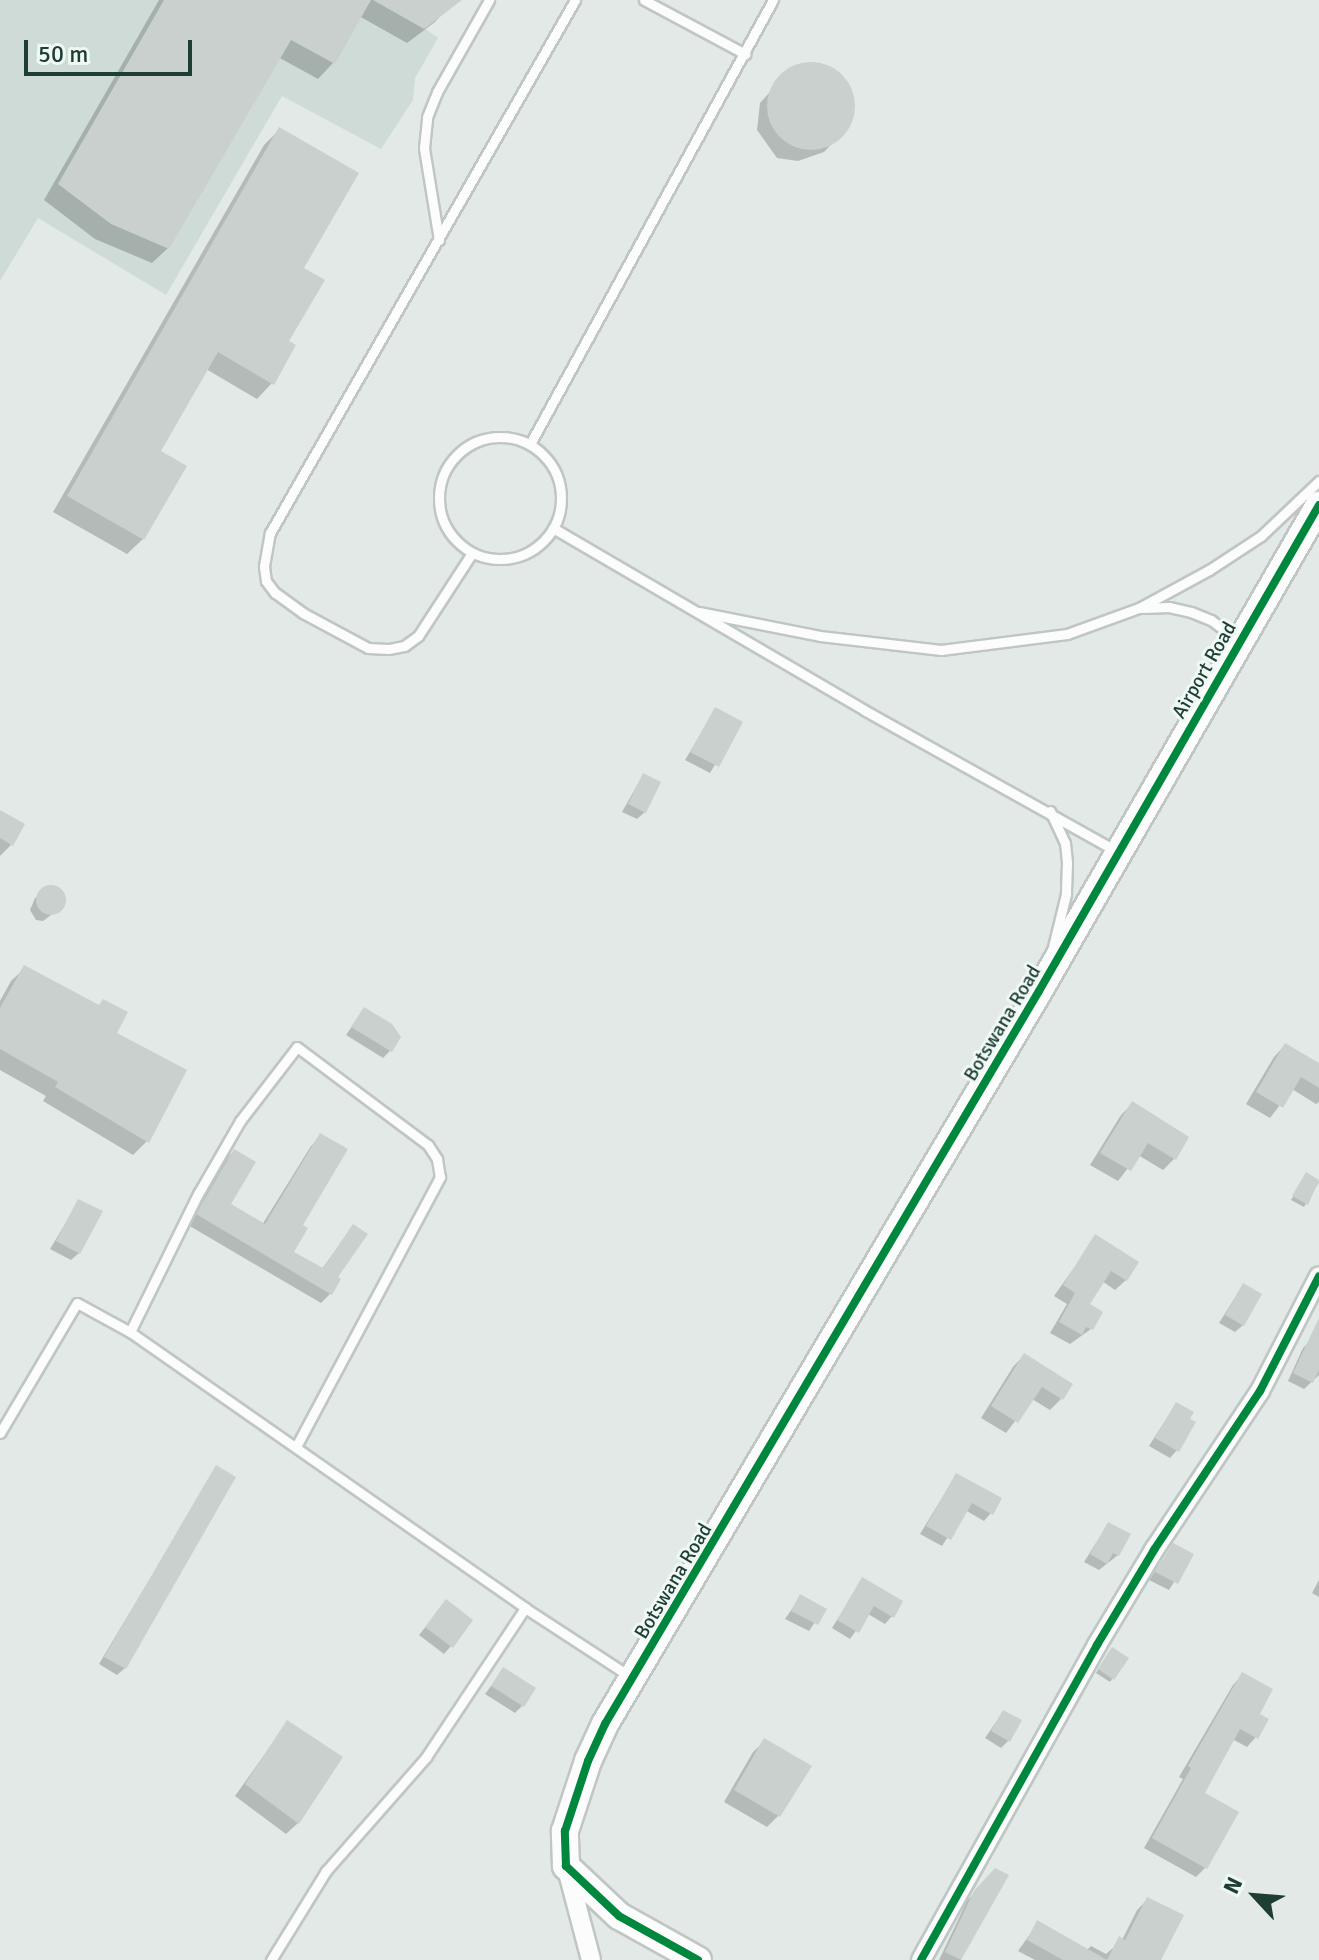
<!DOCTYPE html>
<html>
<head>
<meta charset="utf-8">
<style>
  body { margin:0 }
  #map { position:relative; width:1319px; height:1960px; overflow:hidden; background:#e2e9e6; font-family:Signika,sans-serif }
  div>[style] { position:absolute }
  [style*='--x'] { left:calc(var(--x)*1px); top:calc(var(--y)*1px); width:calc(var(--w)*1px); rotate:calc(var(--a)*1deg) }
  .built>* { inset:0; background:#cfdbd6 }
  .shadow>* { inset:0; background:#0003 }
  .building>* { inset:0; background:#c9d0cd }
  .round { border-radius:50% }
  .roads { filter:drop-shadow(2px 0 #bfc6c3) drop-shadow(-2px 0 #bfc6c3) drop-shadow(0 2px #bfc6c3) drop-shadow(0 -2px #bfc6c3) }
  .lane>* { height:9px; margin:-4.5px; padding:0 4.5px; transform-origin:4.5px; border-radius:4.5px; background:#fbfcfb }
  .lane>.ring { margin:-4.5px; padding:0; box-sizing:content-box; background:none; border:9px solid #fbfcfb; border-radius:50% }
  .street>* { height:18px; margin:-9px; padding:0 9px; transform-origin:9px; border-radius:9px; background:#fbfcfb }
  .secondary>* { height:26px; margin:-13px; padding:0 13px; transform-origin:13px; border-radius:13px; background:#fbfcfb }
  .cycleway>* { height:8px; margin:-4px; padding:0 4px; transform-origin:4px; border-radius:4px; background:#00873e }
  span { translate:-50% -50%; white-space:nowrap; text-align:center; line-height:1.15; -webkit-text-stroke:6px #f0f8f4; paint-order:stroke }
  .street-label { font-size:20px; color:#1e3e34 }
  .north { position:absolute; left:1215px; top:1856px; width:80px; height:80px; -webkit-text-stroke:6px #f0f8f4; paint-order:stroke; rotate:296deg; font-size:22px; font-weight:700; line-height:32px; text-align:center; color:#1e3e34 }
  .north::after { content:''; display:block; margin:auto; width:28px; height:36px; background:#1e3e34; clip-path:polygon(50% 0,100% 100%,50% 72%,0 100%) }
  .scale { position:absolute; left:24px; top:40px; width:168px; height:36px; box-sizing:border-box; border:4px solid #1e3e34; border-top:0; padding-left:10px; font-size:24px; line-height:28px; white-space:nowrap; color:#1e3e34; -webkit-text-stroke:6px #f0f8f4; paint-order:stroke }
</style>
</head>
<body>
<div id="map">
  <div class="built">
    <div style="clip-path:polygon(0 0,458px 0,424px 28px,438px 38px,415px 78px,413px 100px,381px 149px,282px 96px,166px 295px,38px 218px,0 281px)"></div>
  </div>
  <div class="shadow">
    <div style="clip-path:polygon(159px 0,455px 0,435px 22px,407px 43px,359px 16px,333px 63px,318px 79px,278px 57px,168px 248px,152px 263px,95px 239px,44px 200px)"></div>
    <div style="clip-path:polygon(804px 65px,817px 65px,841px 77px,852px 102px,846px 129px,824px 152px,798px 161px,777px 158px,757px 130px,760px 103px,791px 69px)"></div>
    <div style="clip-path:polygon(280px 129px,301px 269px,287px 342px,272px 383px,257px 399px,206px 369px,158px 452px,143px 539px,127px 554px,53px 512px,264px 145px)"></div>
    <div style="clip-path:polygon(715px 710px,740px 723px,710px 773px,685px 760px)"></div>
    <div style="clip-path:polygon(643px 775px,645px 812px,637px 819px,622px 812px)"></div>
    <div style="clip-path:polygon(0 812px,11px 845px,0 856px)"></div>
    <div style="clip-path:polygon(51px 887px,59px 890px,64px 897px,63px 906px,43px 921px,36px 920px,30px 910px,35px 898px)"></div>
    <div style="clip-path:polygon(25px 968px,114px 1034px,147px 1141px,133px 1155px,43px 1101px,46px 1096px,0 1070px,0 1001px,11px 981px)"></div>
    <div style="clip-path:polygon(364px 1009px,390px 1051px,383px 1058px,346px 1035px)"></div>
    <div style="clip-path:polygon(1285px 1045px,1319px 1065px,1319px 1102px,1316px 1104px,1292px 1089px,1270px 1118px,1246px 1104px,1274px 1057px)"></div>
    <div style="clip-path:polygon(1132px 1104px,1174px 1159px,1163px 1170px,1138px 1155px,1118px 1181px,1090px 1165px,1121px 1115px)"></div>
    <div style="clip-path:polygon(321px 1136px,292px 1252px,321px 1270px,353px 1227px,331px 1293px,321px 1303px,188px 1225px,224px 1161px,234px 1151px,228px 1205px,262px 1225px,311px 1146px)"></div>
    <div style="clip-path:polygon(1306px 1175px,1319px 1182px,1304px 1207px,1291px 1200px)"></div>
    <div style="clip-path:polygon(79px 1201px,79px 1253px,71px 1260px,50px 1249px)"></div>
    <div style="clip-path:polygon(1096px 1237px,1126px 1280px,1115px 1290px,1102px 1281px,1087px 1305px,1091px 1329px,1070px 1344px,1050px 1333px,1067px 1304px,1054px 1296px)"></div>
    <div style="clip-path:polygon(1243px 1285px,1243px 1325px,1235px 1332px,1219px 1323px)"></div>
    <div style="clip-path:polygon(1310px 1341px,1319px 1345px,1319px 1375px,1304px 1389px,1288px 1381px,1303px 1348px)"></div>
    <div style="clip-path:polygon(1024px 1355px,1061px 1399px,1050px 1410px,1032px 1399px,1006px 1433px,981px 1418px,1013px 1367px)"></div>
    <div style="clip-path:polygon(1176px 1404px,1177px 1450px,1170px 1458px,1149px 1446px)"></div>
    <div style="clip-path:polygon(217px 1467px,125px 1668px,117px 1675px,99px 1664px)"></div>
    <div style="clip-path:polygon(956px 1475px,991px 1513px,984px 1521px,965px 1510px,942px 1546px,920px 1534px)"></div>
    <div style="clip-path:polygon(1108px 1524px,1118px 1555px,1099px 1570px,1084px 1562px)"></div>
    <div style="clip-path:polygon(1173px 1546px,1191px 1555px,1169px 1590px,1149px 1580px)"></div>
    <div style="clip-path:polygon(862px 1580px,892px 1616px,885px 1624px,868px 1614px,850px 1639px,832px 1628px)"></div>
    <div style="clip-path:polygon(1319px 1580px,1319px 1597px,1312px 1593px)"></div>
    <div style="clip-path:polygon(801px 1596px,824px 1609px,809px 1631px,785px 1619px)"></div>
    <div style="clip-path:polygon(446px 1602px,451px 1646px,444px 1654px,419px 1635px)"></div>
    <div style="clip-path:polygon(1109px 1652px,1113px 1678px,1110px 1682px,1096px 1673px)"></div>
    <div style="clip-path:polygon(503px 1670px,522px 1706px,515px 1713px,485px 1694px)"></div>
    <div style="clip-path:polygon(1242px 1675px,1257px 1715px,1256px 1737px,1247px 1747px,1232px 1739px,1202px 1794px,1205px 1868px,1196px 1877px,1144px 1848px,1183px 1779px,1179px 1777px,1233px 1685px)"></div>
    <div style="clip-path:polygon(1003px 1712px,1009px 1740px,1001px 1748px,985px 1738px)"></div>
    <div style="clip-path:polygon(287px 1723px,298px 1823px,286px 1834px,235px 1796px)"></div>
    <div style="clip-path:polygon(765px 1741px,779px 1815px,767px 1827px,724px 1802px,753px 1752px)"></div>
    <div style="clip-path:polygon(988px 1878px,961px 1960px,939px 1960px,967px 1901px)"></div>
    <div style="clip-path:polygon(1148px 1899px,1159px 1960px,1035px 1960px,1018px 1951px,1038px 1923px,1087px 1950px,1091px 1946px,1106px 1954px,1122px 1940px,1137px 1910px)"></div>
  </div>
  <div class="building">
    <div style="clip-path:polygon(164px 0,371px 0,335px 64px,291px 40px,169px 249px,111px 224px,58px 184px)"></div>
    <div style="clip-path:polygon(373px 0,462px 0,424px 29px)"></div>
    <div class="round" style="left:767px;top:62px;width:88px;height:88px"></div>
    <div style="clip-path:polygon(279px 127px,359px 173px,304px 268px,325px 280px,289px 341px,296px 345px,274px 385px,218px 352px,161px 451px,187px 466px,144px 540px,67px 496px)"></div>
    <div style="clip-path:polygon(715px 707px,743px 722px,719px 767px,690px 752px)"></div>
    <div style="clip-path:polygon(643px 773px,661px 782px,646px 813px,628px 804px)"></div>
    <div style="clip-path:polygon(0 810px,25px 824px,13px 846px,0 838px)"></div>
    <div class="round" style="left:36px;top:885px;width:30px;height:30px"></div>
    <div style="clip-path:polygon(24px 965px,99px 1005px,103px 999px,128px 1012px,117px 1033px,187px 1070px,149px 1143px,55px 1087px,58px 1082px,0 1049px,0 1008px)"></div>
    <div style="clip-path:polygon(364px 1007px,392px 1024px,401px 1037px,392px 1052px,351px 1027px)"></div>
    <div style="clip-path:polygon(1285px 1043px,1319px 1063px,1319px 1088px,1301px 1077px,1283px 1108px,1256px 1092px)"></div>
    <div style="clip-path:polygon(1132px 1101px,1189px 1137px,1176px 1160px,1148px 1143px,1131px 1171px,1100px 1153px)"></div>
    <div style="clip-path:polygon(320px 1133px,348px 1149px,303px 1225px,308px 1228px,294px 1252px,323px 1268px,353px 1224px,368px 1234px,338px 1277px,341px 1279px,332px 1295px,196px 1214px,234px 1149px,256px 1162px,231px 1204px,265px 1224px)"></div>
    <div style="clip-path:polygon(1306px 1172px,1319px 1180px,1308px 1205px,1292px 1196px)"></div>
    <div style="clip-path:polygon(78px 1199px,103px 1211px,80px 1254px,56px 1241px)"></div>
    <div style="clip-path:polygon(1095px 1234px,1139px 1262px,1127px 1281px,1111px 1271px,1090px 1304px,1103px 1312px,1093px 1330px,1086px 1327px,1082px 1335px,1059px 1322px,1075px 1293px,1063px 1285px)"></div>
    <div style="clip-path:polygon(1243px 1283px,1262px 1294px,1244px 1326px,1225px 1315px)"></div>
    <div style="clip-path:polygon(1319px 1318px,1319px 1370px,1313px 1383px,1293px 1373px)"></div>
    <div style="clip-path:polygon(1024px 1353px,1073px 1384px,1063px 1400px,1042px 1387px,1018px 1423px,991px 1406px)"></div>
    <div style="clip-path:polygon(1176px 1402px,1194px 1412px,1190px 1419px,1196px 1422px,1179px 1452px,1155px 1438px)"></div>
    <div style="clip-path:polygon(216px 1465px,236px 1477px,126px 1669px,104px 1657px)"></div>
    <div style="clip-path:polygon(956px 1473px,1002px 1498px,993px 1515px,972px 1503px,951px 1540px,926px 1526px)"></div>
    <div style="clip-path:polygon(1108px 1522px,1131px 1534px,1119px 1556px,1113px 1553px,1107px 1564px,1090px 1554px)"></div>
    <div style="clip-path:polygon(1173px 1543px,1194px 1554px,1178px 1584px,1155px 1572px)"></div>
    <div style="clip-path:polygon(862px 1577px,903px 1601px,894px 1618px,874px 1606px,859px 1633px,837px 1620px)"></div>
    <div style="clip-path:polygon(800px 1594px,827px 1609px,818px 1625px,791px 1611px)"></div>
    <div style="clip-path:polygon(446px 1599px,473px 1620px,453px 1648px,425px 1627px)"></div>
    <div style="clip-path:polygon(1112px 1647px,1129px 1658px,1114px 1680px,1098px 1669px)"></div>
    <div style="clip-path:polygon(503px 1667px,536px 1688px,524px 1707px,491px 1686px)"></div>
    <div style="clip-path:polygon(1242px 1672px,1273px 1689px,1260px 1714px,1269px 1719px,1258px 1739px,1240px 1729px,1205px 1793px,1239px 1812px,1207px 1869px,1152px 1838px,1191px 1768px,1188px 1766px)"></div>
    <div style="clip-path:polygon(1003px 1710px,1022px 1720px,1010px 1742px,991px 1731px)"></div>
    <div style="clip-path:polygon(287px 1720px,343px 1757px,299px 1824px,245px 1784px)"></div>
    <div style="clip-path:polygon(764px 1738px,812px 1766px,780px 1817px,734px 1790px)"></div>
    <div style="clip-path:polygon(995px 1868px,1009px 1875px,961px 1960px,945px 1952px,974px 1891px)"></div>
    <div style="clip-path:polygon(1147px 1897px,1184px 1915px,1161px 1960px,1063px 1960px,1027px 1940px,1037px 1920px,1107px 1960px,1119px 1936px,1125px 1940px)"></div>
  </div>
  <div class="roads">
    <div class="lane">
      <div style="--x:644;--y:0;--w:115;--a:28.1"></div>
      <div style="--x:439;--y:240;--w:93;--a:-99.3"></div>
      <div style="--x:424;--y:148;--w:31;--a:-84"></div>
      <div style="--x:427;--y:117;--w:27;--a:-68"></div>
      <div style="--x:437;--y:92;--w:106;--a:-60.5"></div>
      <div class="ring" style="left:439px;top:437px;width:113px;height:113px"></div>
      <div style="--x:530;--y:444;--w:506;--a:-61.31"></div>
      <div style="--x:553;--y:528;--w:360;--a:30.3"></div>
      <div style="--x:864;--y:710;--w:289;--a:29.2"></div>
      <div style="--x:472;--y:553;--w:99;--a:123"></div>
      <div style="--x:418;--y:636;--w:17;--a:144"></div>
      <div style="--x:404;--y:646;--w:16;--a:169"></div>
      <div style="--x:388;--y:649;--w:20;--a:-177"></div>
      <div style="--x:368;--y:648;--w:74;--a:-151.7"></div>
      <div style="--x:303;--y:613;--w:34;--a:-144"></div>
      <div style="--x:275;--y:593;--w:15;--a:-127"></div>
      <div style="--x:266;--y:581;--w:15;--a:-98"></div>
      <div style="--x:264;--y:566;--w:34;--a:-80"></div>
      <div style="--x:270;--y:533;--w:614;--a:-60.22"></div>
      <div style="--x:1142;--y:608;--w:27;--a:-2"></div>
      <div style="--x:1169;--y:607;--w:23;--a:13"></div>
      <div style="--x:1191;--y:612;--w:22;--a:22"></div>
      <div style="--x:1211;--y:620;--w:34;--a:37"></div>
      <div style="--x:699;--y:612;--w:123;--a:11.2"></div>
      <div style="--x:820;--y:636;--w:122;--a:6.6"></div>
      <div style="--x:941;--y:650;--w:127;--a:-7.2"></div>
      <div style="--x:1067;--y:634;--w:77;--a:-19.9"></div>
      <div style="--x:1139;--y:608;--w:80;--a:-28.5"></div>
      <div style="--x:1209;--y:570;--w:62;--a:-33.2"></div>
      <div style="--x:1261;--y:536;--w:80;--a:-43.5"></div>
      <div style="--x:1050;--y:811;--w:35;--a:65"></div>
      <div style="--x:1065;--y:843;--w:20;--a:84"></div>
      <div style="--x:1067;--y:863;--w:31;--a:92"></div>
      <div style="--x:1066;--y:894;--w:55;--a:103.8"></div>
      <div style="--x:130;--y:1332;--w:482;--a:34.9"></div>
      <div style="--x:525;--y:1608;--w:126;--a:33.1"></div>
      <div style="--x:0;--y:1433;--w:151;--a:-59.4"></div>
      <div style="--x:77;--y:1303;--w:60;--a:28.7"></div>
      <div style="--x:130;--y:1332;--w:154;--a:-63.8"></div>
      <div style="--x:198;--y:1194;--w:84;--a:-60.1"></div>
      <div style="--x:240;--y:1121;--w:93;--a:-52.4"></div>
      <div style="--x:297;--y:1047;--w:164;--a:36.8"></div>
      <div style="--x:428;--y:1145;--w:17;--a:57"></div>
      <div style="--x:437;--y:1159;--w:18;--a:81"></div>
      <div style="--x:440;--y:1177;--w:306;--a:118.1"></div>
      <div style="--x:271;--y:1960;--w:105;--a:-58.3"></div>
      <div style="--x:326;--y:1871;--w:152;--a:-48.7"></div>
      <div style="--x:426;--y:1757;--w:179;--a:-56.4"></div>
    </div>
    <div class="street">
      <div style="--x:567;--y:1869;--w:94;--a:75.2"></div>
      <div style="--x:921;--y:1960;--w:361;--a:-60.8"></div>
      <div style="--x:1097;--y:1645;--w:111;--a:-59"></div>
      <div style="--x:1154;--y:1550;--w:191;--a:-56.3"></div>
      <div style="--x:1260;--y:1391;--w:129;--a:-62.8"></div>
    </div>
    <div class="secondary">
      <div style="--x:698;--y:1960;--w:90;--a:-150.9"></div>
      <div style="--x:619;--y:1916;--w:73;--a:-136.7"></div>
      <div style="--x:566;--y:1866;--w:35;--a:-92"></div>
      <div style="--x:565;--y:1831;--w:74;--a:-71.8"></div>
      <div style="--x:588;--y:1761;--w:41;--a:-65.3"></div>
      <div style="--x:605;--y:1724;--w:852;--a:-59.37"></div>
      <div style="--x:1039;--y:991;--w:561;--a:-60.05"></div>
    </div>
  </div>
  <div class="cycleway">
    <div style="--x:698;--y:1960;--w:90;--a:-150.9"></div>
    <div style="--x:619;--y:1916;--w:73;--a:-136.7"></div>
    <div style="--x:566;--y:1866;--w:35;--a:-92"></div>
    <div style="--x:565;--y:1831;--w:74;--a:-71.8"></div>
    <div style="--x:588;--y:1761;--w:41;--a:-65.3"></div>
    <div style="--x:605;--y:1724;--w:852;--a:-59.37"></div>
    <div style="--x:1039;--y:991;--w:561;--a:-60.05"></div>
    <div style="--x:921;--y:1960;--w:361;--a:-60.8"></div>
    <div style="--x:1097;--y:1645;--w:111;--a:-59"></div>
    <div style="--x:1154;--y:1550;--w:191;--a:-56.3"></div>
    <div style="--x:1260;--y:1391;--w:129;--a:-62.8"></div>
  </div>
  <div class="street-label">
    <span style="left:1204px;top:670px;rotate:-60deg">Airport Road</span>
    <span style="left:1002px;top:1023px;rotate:-59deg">Botswana Road</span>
    <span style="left:673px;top:1581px;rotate:-59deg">Botswana Road</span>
  </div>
  <div class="north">N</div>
  <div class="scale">50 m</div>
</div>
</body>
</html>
